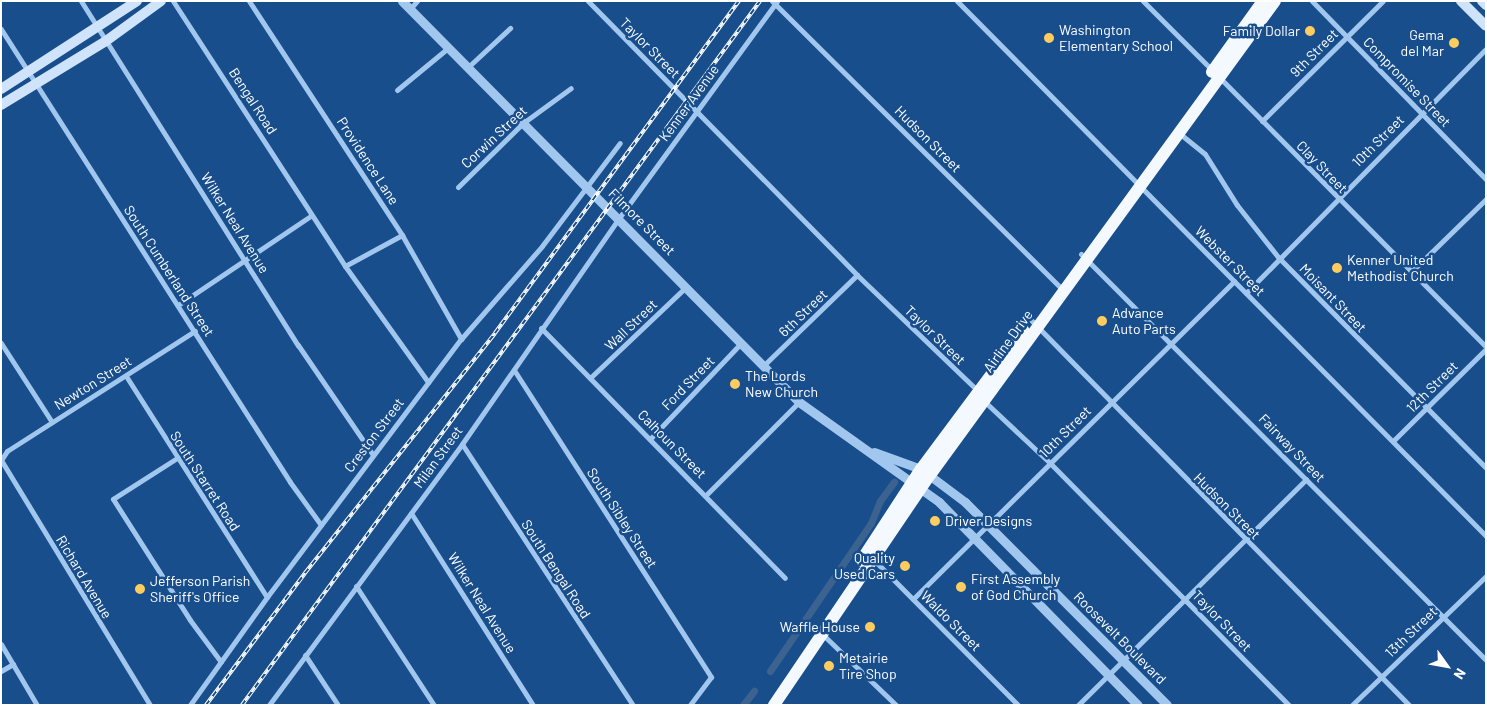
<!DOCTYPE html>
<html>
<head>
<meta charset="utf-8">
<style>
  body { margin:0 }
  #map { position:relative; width:1487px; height:706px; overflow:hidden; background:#184e8c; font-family:Barlow,sans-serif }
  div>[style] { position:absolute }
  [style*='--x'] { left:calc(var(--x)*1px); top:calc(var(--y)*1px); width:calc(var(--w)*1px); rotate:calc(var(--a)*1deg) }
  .green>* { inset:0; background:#2a68ab }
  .round { border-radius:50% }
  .canal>* { height:7px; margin:-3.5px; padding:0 3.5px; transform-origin:3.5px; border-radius:3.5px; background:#3c6390 }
  .minor>* { height:5px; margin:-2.5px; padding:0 2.5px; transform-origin:2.5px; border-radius:2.5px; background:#a2c7ef }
  .tertiary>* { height:9px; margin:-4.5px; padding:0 4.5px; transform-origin:4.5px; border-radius:4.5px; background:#a2c7ef }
  .secondary>* { height:10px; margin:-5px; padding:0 5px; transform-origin:5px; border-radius:5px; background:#cfe3fa }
  .trunk>* { height:12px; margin:-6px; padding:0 6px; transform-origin:6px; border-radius:6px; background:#f4f9ff }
  .rail>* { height:4px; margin-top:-2px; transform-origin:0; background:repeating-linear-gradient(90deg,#184e8c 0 5.5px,#fff 0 11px); box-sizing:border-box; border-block:1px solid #fff }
  .dots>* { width:14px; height:14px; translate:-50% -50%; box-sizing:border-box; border:2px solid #184e8c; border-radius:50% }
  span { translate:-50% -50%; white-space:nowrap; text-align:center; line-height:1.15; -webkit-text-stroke:5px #184e8c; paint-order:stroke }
  .poi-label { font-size:14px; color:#fff }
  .left { translate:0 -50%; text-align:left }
  .right { translate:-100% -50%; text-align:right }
  .street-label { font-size:14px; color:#fff }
  .frame { position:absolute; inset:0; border:2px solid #fff; pointer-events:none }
  .north { position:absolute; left:1422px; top:641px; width:50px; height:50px; -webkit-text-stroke:4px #184e8c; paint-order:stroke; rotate:122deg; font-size:14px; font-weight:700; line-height:20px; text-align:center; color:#fff }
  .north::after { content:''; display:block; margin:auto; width:18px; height:22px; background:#fff; clip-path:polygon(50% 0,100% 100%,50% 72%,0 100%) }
</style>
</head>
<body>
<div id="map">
  <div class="green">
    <div class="round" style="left:1061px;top:42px;width:12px;height:12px"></div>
  </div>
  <div class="canal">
    <div style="--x:770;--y:671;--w:179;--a:-55.7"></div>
    <div style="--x:871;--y:523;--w:24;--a:-68"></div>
    <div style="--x:880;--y:501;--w:24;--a:-54"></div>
    <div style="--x:743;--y:705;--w:18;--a:-52"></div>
  </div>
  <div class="minor">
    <div style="--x:81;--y:1;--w:407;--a:57.8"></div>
    <div style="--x:298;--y:345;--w:133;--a:55.7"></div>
    <div style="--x:173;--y:1;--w:316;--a:57"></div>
    <div style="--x:345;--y:266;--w:143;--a:54.4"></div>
    <div style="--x:249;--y:1;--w:280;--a:56.8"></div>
    <div style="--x:402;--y:235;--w:120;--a:60.4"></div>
    <div style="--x:588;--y:1;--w:384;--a:45.5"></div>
    <div style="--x:857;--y:275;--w:168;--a:43.8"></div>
    <div style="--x:772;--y:1;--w:410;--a:44.8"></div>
    <div style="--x:957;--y:1;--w:752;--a:45.32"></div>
    <div style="--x:1143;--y:1;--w:99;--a:45"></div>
    <div style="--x:1312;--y:1;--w:249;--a:45.7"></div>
    <div style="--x:410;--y:9;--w:11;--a:-49"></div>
    <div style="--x:1;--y:29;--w:537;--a:57.46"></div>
    <div style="--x:290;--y:482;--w:53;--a:54.2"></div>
    <div style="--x:467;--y:68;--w:59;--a:-42.9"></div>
    <div style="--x:1219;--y:77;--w:380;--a:45.3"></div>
    <div style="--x:397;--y:90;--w:66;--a:-39.5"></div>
    <div style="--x:1262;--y:121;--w:170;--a:-44.8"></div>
    <div style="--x:1179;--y:133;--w:33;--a:39"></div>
    <div style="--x:1205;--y:154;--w:60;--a:57.9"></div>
    <div style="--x:1237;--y:205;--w:66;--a:51.7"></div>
    <div style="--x:1278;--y:257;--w:296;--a:45.4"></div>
    <div style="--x:458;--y:187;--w:91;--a:-44.6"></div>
    <div style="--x:523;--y:123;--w:59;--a:-36.1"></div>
    <div style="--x:1081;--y:254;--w:573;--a:45.07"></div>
    <div style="--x:345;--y:266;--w:65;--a:-28.5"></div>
    <div style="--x:1410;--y:273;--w:106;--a:-44.2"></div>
    <div style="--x:1246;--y:293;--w:342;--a:-45.5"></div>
    <div style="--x:178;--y:305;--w:161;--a:-33.9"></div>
    <div style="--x:1031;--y:320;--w:540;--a:45.53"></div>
    <div style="--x:541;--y:328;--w:349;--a:45.7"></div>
    <div style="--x:1;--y:343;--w:94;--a:57.2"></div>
    <div style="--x:763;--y:366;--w:131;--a:-44.1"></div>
    <div style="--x:514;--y:370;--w:365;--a:57.3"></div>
    <div style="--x:711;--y:677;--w:35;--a:127"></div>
    <div style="--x:126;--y:376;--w:262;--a:57.5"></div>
    <div style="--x:590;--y:378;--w:132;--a:-43.5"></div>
    <div style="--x:984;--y:401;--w:91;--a:43.2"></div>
    <div style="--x:1050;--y:463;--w:340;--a:45.4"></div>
    <div style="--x:650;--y:439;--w:132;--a:-46.5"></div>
    <div style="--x:1393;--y:441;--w:131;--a:-44.7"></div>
    <div style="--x:462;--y:444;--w:312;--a:56.8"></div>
    <div style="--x:177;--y:458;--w:76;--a:147.4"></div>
    <div style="--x:113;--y:499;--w:143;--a:57.5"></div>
    <div style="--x:190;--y:620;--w:52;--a:53.6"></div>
    <div style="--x:707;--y:494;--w:130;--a:-45"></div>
    <div style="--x:411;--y:513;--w:227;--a:57.6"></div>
    <div style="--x:874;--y:560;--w:204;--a:45.2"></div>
    <div style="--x:356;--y:586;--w:142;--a:56.8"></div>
    <div style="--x:913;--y:599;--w:452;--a:-44.7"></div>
    <div style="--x:817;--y:629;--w:110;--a:43.9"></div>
    <div style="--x:1;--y:644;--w:71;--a:59.5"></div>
    <div style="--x:305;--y:655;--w:60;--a:56.6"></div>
    <div style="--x:1;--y:671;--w:14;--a:-30"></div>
    <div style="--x:150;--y:705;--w:287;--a:-121.3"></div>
    <div style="--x:1;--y:460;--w:11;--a:-56"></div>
    <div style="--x:7;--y:451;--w:223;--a:-32.6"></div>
    <div style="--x:190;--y:705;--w:133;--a:-54.5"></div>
    <div style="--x:267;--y:597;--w:323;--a:-53.1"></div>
    <div style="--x:461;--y:339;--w:123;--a:-48.9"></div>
    <div style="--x:542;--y:246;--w:129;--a:-52.9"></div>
    <div style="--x:269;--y:705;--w:325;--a:-53.5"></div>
    <div style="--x:462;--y:444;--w:275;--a:-55.2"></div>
    <div style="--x:619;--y:218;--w:268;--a:-53.9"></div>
    <div style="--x:1078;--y:705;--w:321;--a:-44.7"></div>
    <div style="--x:1352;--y:705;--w:186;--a:-43.9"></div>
  </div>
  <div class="tertiary">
    <div style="--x:402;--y:1;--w:564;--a:45.29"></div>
    <div style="--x:799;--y:402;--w:172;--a:35.5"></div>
    <div style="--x:939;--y:502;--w:284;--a:45.6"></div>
    <div style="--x:874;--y:452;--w:50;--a:19.9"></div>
    <div style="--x:921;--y:469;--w:55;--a:36.9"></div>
    <div style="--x:965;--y:502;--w:286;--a:45.1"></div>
  </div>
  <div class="secondary">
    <div style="--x:1461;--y:1;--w:35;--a:45"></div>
    <div style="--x:1482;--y:1;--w:6;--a:45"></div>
    <div style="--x:1;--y:89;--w:162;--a:-32.9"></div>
    <div style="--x:1;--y:105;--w:123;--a:-31.4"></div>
    <div style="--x:106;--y:41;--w:68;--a:-36"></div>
  </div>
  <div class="trunk">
    <div style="--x:1212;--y:72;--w:87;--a:-54.3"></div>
    <div style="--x:861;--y:561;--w:110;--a:-56.9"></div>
    <div style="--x:921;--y:469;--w:172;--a:-53.3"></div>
    <div style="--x:774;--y:705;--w:278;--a:-55.9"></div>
    <div style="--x:930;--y:475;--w:586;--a:-53.95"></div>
  </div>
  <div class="rail">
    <div style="--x:206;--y:705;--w:165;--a:-53.1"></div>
    <div style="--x:305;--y:573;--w:306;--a:-51.6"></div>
    <div style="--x:495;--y:333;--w:412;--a:-53.7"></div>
    <div style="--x:242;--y:705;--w:874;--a:-53.65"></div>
  </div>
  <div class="dots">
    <div style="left:1310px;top:31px;background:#ffcc60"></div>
    <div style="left:1049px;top:38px;background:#ffcc60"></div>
    <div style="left:1454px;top:43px;background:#ffcc60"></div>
    <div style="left:1337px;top:268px;background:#ffcc60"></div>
    <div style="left:1102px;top:321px;background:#ffcc60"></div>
    <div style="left:735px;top:384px;background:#ffcc60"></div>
    <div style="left:935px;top:521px;background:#ffcc60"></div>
    <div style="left:905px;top:566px;background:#ffcc60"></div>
    <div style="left:961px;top:587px;background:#ffcc60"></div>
    <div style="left:140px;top:589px;background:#ffcc60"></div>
    <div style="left:870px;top:627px;background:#ffcc60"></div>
    <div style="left:829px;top:666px;background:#ffcc60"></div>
  </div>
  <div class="poi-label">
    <span class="left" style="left:1059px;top:38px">Washington<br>Elementary School</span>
    <span class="right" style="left:1300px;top:31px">Family Dollar</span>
    <span class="right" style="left:1444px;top:43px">Gema<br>del Mar</span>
    <span class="left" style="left:1347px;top:268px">Kenner United<br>Methodist Church</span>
    <span class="left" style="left:1112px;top:321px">Advance<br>Auto Parts</span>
    <span class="left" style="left:745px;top:384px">The Lords<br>New Church</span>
    <span class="left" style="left:945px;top:521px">Driver Designs</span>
    <span class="right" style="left:895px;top:566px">Quality<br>Used Cars</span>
    <span class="left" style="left:971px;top:587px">First Assembly<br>of God Church</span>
    <span class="left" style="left:150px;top:589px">Jefferson Parish<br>Sheriff's Office</span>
    <span class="right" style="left:860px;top:627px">Waffle House</span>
    <span class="left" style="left:839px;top:666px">Metairie<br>Tire Shop</span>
  </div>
  <div class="street-label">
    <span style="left:650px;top:48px;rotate:45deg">Taylor Street</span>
    <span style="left:1314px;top:53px;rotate:-45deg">9th Street</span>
    <span style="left:1407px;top:82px;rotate:46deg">Compromise Street</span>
    <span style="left:253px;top:101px;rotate:57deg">Bengal Road</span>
    <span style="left:689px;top:103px;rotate:-54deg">Kenner Avenue</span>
    <span style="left:494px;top:137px;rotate:-43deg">Corwin Street</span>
    <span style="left:928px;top:139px;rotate:45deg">Hudson Street</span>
    <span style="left:1378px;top:141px;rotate:-45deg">10th Street</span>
    <span style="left:368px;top:161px;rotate:57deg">Providence Lane</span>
    <span style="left:1322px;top:167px;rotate:46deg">Clay Street</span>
    <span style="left:642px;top:222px;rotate:45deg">Filmore Street</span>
    <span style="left:235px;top:223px;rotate:58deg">Wilker Neal Avenue</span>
    <span style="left:1230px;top:261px;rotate:45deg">Webster Street</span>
    <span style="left:169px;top:271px;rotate:57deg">South Cumberland Street</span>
    <span style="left:1333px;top:298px;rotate:46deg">Moisant Street</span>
    <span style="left:803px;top:313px;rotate:-44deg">6th Street</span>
    <span style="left:631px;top:325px;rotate:-44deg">Wall Street</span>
    <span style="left:935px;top:335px;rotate:44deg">Taylor Street</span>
    <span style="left:1008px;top:341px;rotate:-54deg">Airline Drive</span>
    <span style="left:93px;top:383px;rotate:-32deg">Newton Street</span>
    <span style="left:688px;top:383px;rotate:-46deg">Ford Street</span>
    <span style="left:1432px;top:387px;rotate:-45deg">12th Street</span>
    <span style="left:1065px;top:432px;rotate:-45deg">10th Street</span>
    <span style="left:374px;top:435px;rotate:-53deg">Creston Street</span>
    <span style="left:672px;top:444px;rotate:45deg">Calhoun Street</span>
    <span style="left:1292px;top:448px;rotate:46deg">Fairway Street</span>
    <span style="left:438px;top:457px;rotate:-54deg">Milan Street</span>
    <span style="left:205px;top:481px;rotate:57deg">South Starret Road</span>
    <span style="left:1227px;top:506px;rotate:45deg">Hudson Street</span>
    <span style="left:622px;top:518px;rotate:57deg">South Sibley Street</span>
    <span style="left:556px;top:569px;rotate:57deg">South Bengal Road</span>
    <span style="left:84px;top:577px;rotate:59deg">Richard Avenue</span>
    <span style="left:482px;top:603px;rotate:58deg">Wilker Neal Avenue</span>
    <span style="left:951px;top:621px;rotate:45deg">Waldo Street</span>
    <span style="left:1222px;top:621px;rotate:46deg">Taylor Street</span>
    <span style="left:1411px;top:632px;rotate:-44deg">13th Street</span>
    <span style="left:1120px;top:638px;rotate:45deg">Roosevelt Boulevard</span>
  </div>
  <div class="frame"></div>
  <div class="north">N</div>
</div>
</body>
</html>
